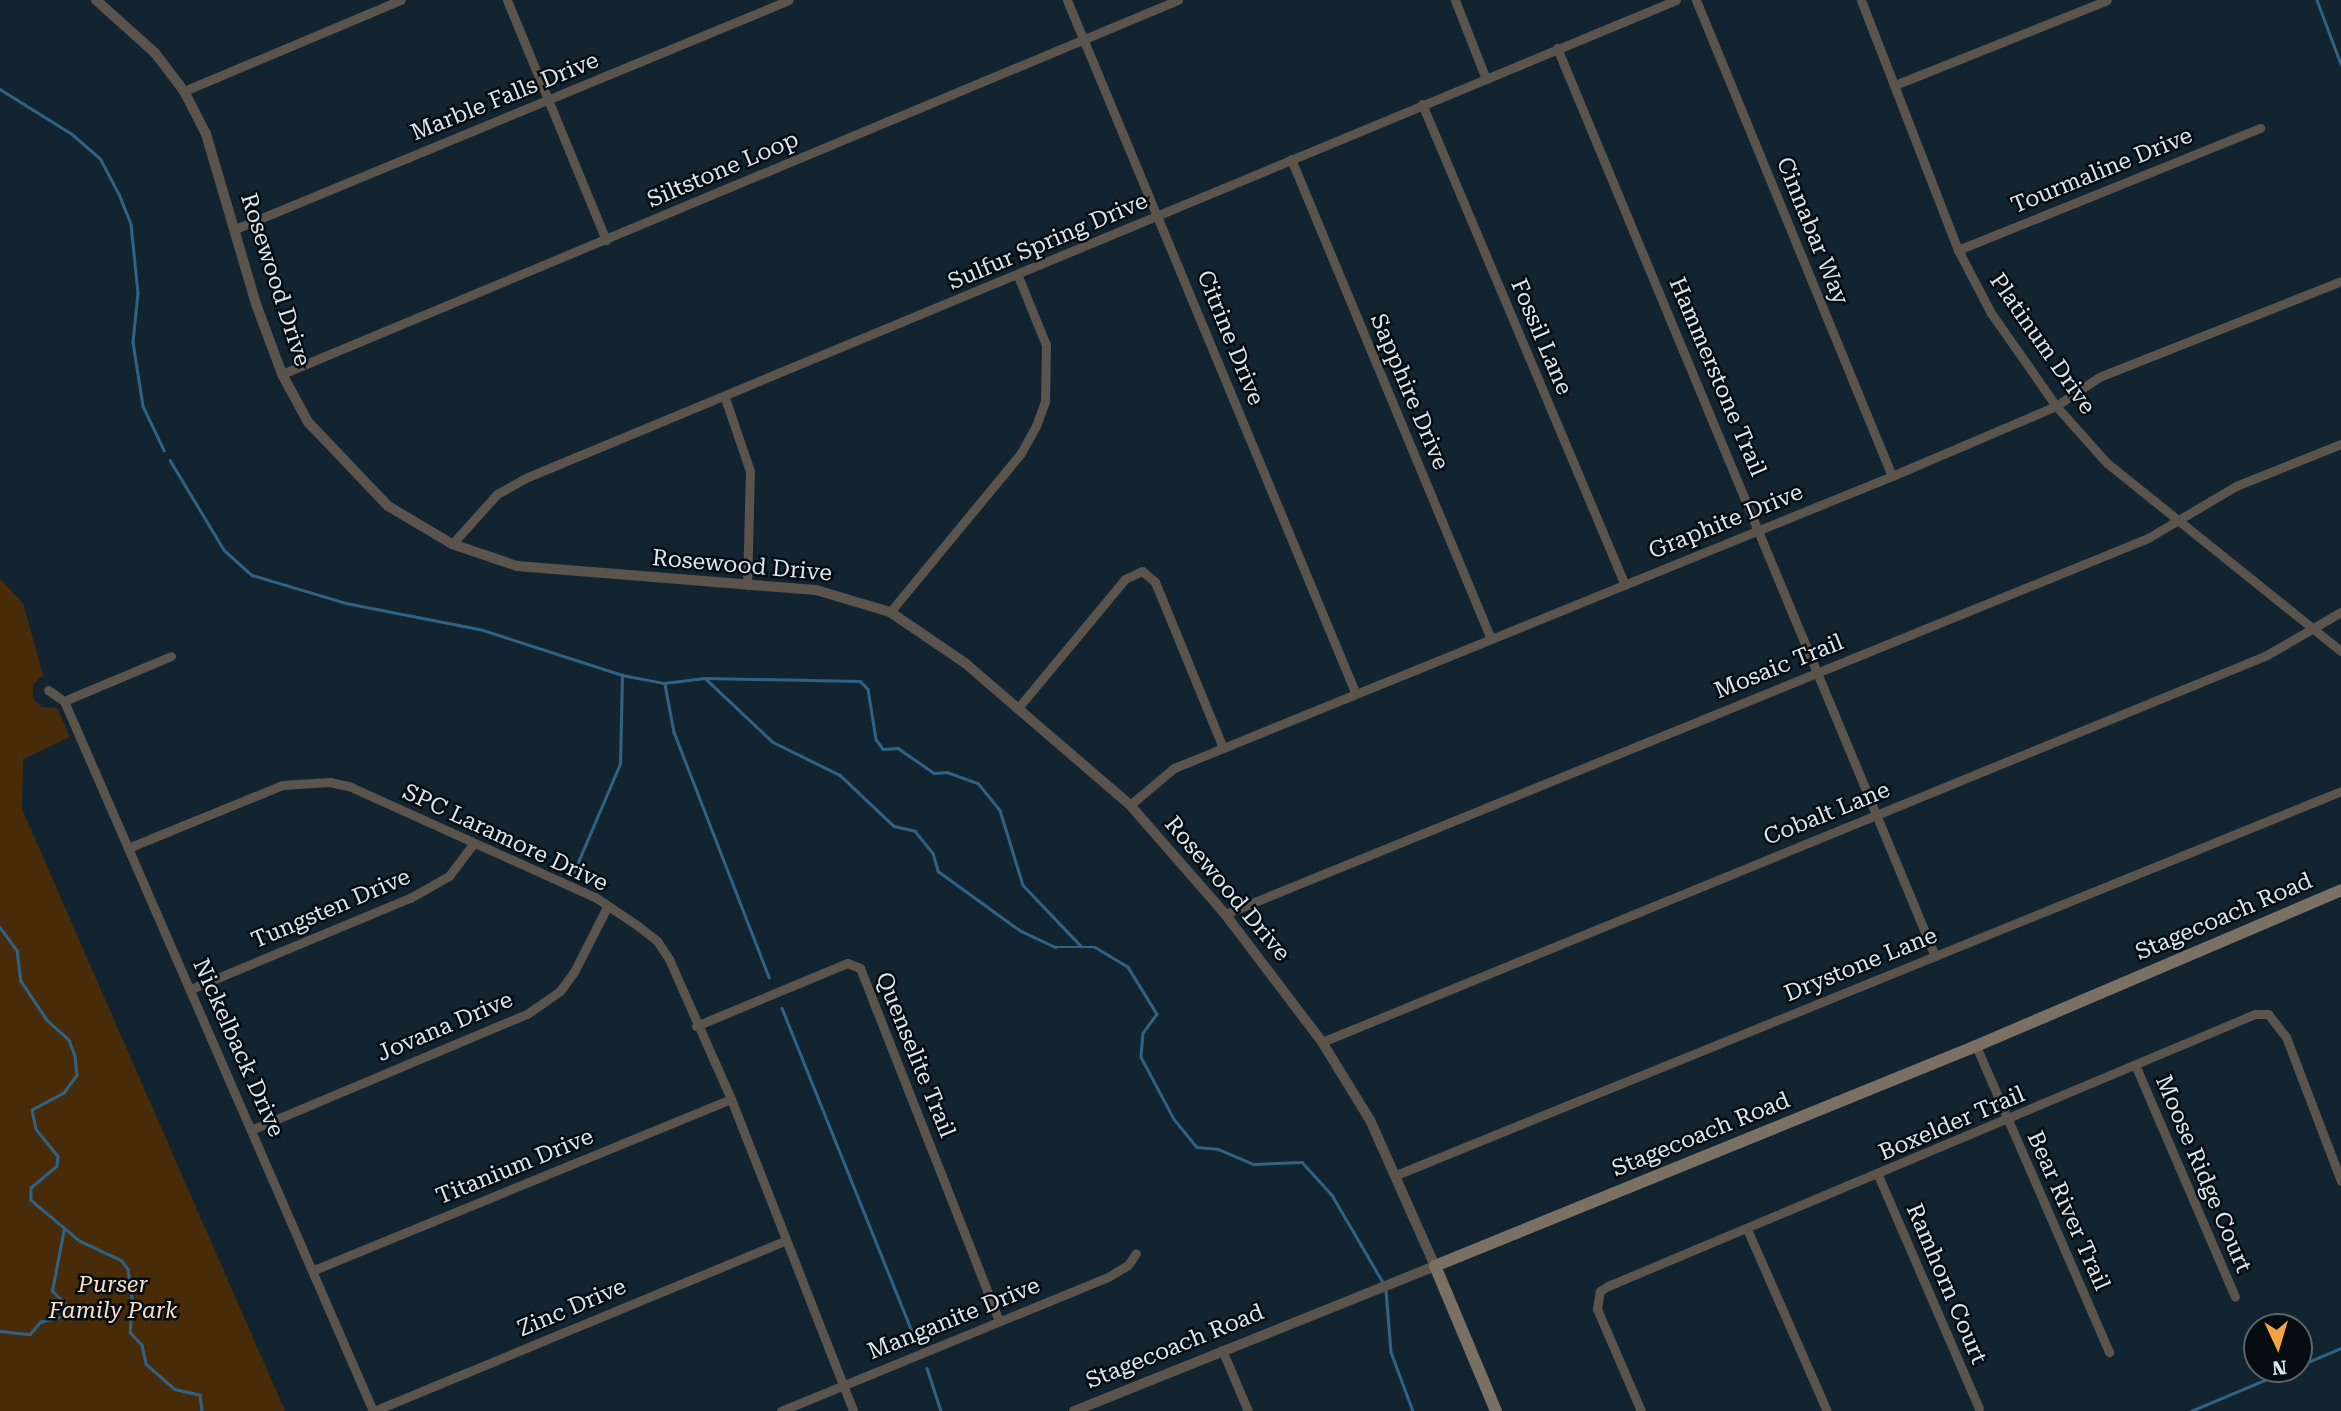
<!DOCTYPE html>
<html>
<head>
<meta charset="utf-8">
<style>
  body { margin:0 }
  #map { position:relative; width:2341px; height:1411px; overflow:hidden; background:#132431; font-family:"Roboto Serif",serif }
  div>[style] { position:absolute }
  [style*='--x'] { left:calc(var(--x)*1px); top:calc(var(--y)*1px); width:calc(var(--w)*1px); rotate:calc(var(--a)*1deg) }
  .green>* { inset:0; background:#482c09 }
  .stream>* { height:2.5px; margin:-1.25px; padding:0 1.25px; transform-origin:1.25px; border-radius:1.25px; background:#306286 }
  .minor>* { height:9px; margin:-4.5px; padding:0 4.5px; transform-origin:4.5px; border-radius:4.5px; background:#5b544c }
  .tertiary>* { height:10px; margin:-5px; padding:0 5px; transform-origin:5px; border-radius:5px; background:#5b544c }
  .secondary>* { height:12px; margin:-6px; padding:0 6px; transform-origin:6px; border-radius:6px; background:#7b7064 }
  span { translate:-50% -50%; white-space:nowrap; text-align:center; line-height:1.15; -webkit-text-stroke:5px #060d12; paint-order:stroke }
  .street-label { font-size:23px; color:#dbe6ef }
  .park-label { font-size:23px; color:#f8dfc5; font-style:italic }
  .north { position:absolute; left:2243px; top:1313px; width:70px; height:70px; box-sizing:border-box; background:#060d12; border:2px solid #5b646a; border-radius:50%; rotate:176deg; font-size:19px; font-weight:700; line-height:28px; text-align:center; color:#dbe6ef }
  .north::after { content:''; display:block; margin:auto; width:24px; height:32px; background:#f4a444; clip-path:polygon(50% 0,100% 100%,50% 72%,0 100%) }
</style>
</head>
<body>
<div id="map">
  <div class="green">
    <div style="clip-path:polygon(0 579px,23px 603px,43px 675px,33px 685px,33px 698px,42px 707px,57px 708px,70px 737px,23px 759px,22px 809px,285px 1411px,0 1411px)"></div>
  </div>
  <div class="stream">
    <div style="--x:2317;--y:0;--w:68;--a:69.4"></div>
    <div style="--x:0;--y:89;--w:85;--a:32"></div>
    <div style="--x:72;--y:134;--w:37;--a:41"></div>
    <div style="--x:100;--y:158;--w:41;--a:62.2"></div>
    <div style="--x:119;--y:194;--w:32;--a:68"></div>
    <div style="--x:131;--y:224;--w:69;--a:84.2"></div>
    <div style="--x:138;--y:293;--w:49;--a:95.8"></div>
    <div style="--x:133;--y:342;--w:65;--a:81.1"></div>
    <div style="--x:143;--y:406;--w:49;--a:64.5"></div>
    <div style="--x:170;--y:460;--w:105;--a:59"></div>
    <div style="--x:224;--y:550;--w:38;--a:42"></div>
    <div style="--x:252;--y:575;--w:98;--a:16.6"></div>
    <div style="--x:346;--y:603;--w:140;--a:11.1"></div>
    <div style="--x:483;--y:630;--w:146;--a:17.9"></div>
    <div style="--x:622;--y:675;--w:43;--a:10.8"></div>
    <div style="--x:664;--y:683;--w:41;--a:-7"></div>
    <div style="--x:705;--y:678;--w:93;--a:43.3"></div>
    <div style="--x:773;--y:742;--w:75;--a:26.2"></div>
    <div style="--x:840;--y:775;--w:74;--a:43.4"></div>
    <div style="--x:894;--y:826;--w:22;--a:13"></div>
    <div style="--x:915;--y:831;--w:28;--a:51"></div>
    <div style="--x:933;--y:853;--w:19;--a:74"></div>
    <div style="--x:938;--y:871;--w:102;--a:35.9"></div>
    <div style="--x:1021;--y:931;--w:38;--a:25"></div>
    <div style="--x:1056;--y:947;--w:39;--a:0"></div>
    <div style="--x:1095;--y:947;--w:39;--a:31"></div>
    <div style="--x:1128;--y:967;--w:55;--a:58.3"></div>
    <div style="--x:1157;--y:1014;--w:24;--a:126"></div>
    <div style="--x:1143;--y:1033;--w:24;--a:95"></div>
    <div style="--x:1141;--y:1057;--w:70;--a:62"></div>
    <div style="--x:1174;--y:1119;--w:36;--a:51"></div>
    <div style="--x:1197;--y:1147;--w:21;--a:5"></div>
    <div style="--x:1218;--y:1149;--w:39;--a:23"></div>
    <div style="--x:1254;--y:1164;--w:48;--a:-2.4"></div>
    <div style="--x:1302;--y:1162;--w:45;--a:47.7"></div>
    <div style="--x:1332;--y:1195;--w:103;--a:59.7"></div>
    <div style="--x:705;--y:678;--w:155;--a:1.1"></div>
    <div style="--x:860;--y:681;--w:11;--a:45"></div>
    <div style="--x:868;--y:689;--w:51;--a:80.9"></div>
    <div style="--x:876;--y:739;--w:12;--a:55"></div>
    <div style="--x:883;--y:749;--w:15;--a:-4"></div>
    <div style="--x:898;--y:748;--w:44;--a:34.8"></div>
    <div style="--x:934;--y:773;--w:13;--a:-4"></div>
    <div style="--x:947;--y:772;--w:33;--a:20"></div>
    <div style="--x:978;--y:783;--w:35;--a:51"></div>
    <div style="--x:1000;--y:810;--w:78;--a:73"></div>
    <div style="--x:1023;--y:885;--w:84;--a:46.4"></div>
    <div style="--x:665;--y:684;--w:49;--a:79.4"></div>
    <div style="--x:674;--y:732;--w:263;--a:68.8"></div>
    <div style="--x:573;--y:874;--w:120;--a:-66.9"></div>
    <div style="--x:620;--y:764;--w:89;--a:-88.7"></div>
    <div style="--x:0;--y:927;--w:29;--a:54"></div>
    <div style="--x:17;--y:950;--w:31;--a:83"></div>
    <div style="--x:21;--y:981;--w:47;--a:56.3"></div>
    <div style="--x:47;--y:1020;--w:30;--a:42"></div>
    <div style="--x:69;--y:1040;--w:17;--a:69"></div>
    <div style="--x:75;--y:1056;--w:19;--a:84"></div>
    <div style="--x:77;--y:1075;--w:22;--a:126"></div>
    <div style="--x:64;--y:1093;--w:36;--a:152"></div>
    <div style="--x:32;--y:1110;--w:19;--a:78"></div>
    <div style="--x:36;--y:1129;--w:35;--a:51"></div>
    <div style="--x:58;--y:1156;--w:10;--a:96"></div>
    <div style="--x:57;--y:1166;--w:34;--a:140"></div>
    <div style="--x:31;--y:1188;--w:12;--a:90"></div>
    <div style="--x:31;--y:1200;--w:64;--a:39.9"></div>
    <div style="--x:80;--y:1241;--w:45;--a:24.9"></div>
    <div style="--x:121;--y:1260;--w:11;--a:52"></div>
    <div style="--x:128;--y:1269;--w:30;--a:82"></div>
    <div style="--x:132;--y:1299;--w:33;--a:93"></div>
    <div style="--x:130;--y:1332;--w:18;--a:47"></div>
    <div style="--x:142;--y:1345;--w:19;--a:78"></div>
    <div style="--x:146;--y:1364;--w:38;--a:41"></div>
    <div style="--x:175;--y:1389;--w:26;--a:13"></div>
    <div style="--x:200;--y:1395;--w:16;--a:83"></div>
    <div style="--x:782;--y:1008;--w:357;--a:68.1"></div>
    <div style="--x:1386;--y:1290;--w:62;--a:85.4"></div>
    <div style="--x:1391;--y:1352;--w:63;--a:69.6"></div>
    <div style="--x:0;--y:1331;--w:30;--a:6"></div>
    <div style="--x:30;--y:1334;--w:16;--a:-50"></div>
    <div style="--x:40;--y:1322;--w:24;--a:-15"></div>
    <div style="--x:63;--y:1316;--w:10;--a:-53"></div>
    <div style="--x:69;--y:1308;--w:24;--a:-135"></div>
    <div style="--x:52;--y:1291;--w:64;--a:-79.2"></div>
    <div style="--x:2299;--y:1366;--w:46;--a:-23.2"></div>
    <div style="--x:927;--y:1368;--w:45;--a:72"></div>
    <div style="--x:2191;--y:1411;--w:108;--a:-22.8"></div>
  </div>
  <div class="minor">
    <div style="--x:507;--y:0;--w:260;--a:67.6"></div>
    <div style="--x:1067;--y:0;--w:750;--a:67.4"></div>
    <div style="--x:1455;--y:0;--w:85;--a:68.6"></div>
    <div style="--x:1696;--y:0;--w:515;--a:67.62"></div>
    <div style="--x:1861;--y:0;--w:268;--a:68.8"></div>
    <div style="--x:1958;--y:250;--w:71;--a:62.4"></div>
    <div style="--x:1991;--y:313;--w:113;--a:55"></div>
    <div style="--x:2056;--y:406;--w:76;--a:48.2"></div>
    <div style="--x:2107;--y:463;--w:300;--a:38.8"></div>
    <div style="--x:1557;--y:48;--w:984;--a:67.4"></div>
    <div style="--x:1895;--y:85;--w:228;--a:-21.8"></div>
    <div style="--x:184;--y:91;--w:235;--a:-22.8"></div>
    <div style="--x:1422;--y:104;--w:522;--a:67.12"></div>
    <div style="--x:1291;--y:159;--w:520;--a:67.38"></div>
    <div style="--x:235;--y:229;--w:599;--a:-22.46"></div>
    <div style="--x:1958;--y:250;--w:326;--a:-22"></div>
    <div style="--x:282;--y:374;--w:971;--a:-22.66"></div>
    <div style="--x:725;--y:398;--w:77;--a:71.1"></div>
    <div style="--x:750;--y:471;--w:114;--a:91.5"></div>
    <div style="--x:452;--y:544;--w:67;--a:-48"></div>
    <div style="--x:497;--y:494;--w:35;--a:-29"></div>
    <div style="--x:528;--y:477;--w:1243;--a:-22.56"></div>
    <div style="--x:890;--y:612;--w:206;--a:-50.5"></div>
    <div style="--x:1021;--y:453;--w:31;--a:-61"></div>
    <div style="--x:1036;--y:426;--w:27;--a:-70"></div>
    <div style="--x:1045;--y:401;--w:56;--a:-89"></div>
    <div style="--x:1046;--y:345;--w:74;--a:-112.1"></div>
    <div style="--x:48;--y:690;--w:19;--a:35"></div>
    <div style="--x:64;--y:701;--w:774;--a:66.48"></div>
    <div style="--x:64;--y:701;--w:116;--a:-22.8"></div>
    <div style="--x:1018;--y:708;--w:168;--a:-50.3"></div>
    <div style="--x:1125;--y:579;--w:19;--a:-25"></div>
    <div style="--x:1142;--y:571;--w:17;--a:40"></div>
    <div style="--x:1155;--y:582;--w:179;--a:67.7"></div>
    <div style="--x:1130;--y:805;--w:57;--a:-40.1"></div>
    <div style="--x:1174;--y:768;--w:775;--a:-22.13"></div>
    <div style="--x:1892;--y:476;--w:178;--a:-23.1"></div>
    <div style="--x:2056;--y:406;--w:52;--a:-34"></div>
    <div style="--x:2099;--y:377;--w:260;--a:-21.6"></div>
    <div style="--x:128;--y:848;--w:166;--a:-22.2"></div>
    <div style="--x:282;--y:785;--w:48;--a:-3.6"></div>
    <div style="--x:330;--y:782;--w:22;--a:13"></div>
    <div style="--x:351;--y:787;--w:268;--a:24.3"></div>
    <div style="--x:595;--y:897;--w:52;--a:34"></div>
    <div style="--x:638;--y:926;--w:24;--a:38"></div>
    <div style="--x:657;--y:941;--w:22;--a:56"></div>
    <div style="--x:669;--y:959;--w:153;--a:66.1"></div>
    <div style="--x:731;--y:1099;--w:335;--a:68.6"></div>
    <div style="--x:1225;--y:914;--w:997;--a:-22.16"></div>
    <div style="--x:2148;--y:538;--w:102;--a:-30.6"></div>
    <div style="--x:2236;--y:486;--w:113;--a:-21.8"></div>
    <div style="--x:191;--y:989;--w:237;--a:-22.6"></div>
    <div style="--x:410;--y:898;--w:45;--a:-29.4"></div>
    <div style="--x:449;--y:876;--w:40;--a:-53"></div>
    <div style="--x:696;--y:1026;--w:164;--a:-22.6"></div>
    <div style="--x:847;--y:963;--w:14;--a:21"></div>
    <div style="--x:860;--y:968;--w:379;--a:68.5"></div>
    <div style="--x:1322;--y:1042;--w:1021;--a:-22.27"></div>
    <div style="--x:2267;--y:655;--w:86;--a:-30.2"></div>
    <div style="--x:1976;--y:1046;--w:334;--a:66.5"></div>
    <div style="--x:2136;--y:1067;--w:250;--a:66.7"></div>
    <div style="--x:253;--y:1129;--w:297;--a:-22.8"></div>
    <div style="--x:527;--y:1014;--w:40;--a:-34.9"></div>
    <div style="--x:560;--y:991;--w:24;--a:-54"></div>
    <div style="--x:574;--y:972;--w:73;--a:-63.1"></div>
    <div style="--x:1396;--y:1175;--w:1020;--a:-22.11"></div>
    <div style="--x:1878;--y:1175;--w:254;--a:66.6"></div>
    <div style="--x:1747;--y:1229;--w:199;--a:66.3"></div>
    <div style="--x:314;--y:1270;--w:451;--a:-22.3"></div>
    <div style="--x:1222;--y:1350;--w:66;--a:66.9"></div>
    <div style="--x:374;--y:1411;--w:446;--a:-22.5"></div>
    <div style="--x:781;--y:1411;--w:353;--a:-22.3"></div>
    <div style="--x:1108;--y:1277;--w:23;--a:-31"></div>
    <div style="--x:1128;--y:1265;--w:14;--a:-56"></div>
    <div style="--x:1641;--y:1411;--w:111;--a:-113.3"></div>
    <div style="--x:1597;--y:1309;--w:18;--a:-81"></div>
    <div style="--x:1600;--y:1291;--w:9;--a:-32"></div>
    <div style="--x:1608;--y:1286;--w:702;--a:-22.8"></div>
    <div style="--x:2255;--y:1014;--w:13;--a:0"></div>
    <div style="--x:2268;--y:1014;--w:29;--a:52"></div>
    <div style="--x:2286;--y:1037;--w:154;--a:69.1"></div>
  </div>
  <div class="tertiary">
    <div style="--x:96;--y:0;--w:79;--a:41.9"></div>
    <div style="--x:155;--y:53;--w:48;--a:52.7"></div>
    <div style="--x:184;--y:91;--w:48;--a:62.9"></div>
    <div style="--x:206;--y:134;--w:177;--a:73.6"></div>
    <div style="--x:256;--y:304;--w:75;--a:69.6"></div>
    <div style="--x:282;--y:374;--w:55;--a:61.6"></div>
    <div style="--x:308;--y:422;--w:116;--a:46.4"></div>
    <div style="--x:388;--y:506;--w:74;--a:30.7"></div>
    <div style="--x:452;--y:544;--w:69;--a:18.7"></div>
    <div style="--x:517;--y:566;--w:300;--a:4.6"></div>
    <div style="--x:816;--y:590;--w:77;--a:16.6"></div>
    <div style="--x:890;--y:612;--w:91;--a:34.2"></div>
    <div style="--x:965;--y:663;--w:218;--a:40.7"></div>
    <div style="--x:1130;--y:805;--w:145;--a:48.9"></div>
    <div style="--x:1225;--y:914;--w:161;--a:52.8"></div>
    <div style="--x:1322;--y:1042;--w:92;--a:58.4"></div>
    <div style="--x:1370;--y:1120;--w:160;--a:66"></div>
    <div style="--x:1435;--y:1266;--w:389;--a:158.1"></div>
  </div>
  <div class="secondary">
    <div style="--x:1496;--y:1411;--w:157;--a:-112.8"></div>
    <div style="--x:1435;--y:1266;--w:584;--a:-22.13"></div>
    <div style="--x:1976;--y:1046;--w:397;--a:-23.1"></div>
  </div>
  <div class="street-label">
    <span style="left:505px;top:97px;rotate:-22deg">Marble Falls Drive</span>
    <span style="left:723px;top:170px;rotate:-23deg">Siltstone Loop</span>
    <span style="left:2102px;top:171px;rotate:-22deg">Tourmaline Drive</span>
    <span style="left:1812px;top:231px;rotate:68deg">Cinnabar Way</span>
    <span style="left:1048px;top:242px;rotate:-23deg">Sulfur Spring Drive</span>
    <span style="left:275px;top:280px;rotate:72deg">Rosewood Drive</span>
    <span style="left:1541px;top:337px;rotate:67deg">Fossil Lane</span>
    <span style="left:1230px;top:338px;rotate:68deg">Citrine Drive</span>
    <span style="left:2042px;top:344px;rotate:55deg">Platinum Drive</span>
    <span style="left:1717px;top:377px;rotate:67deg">Hammerstone Trail</span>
    <span style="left:1409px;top:392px;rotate:67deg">Sapphire Drive</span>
    <span style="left:1726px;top:522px;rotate:-22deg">Graphite Drive</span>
    <span style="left:742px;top:566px;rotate:5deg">Rosewood Drive</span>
    <span style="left:1779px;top:667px;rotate:-22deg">Mosaic Trail</span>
    <span style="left:1827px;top:814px;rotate:-22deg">Cobalt Lane</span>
    <span style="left:505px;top:838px;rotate:25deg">SPC Laramore Drive</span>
    <span style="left:1227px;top:889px;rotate:50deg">Rosewood Drive</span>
    <span style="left:331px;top:909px;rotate:-23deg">Tungsten Drive</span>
    <span style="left:2224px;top:917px;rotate:-23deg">Stagecoach Road</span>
    <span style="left:1861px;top:965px;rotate:-22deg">Drystone Lane</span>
    <span style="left:445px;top:1027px;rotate:-23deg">Jovana Drive</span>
    <span style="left:238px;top:1048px;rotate:66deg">Nickelback Drive</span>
    <span style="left:915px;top:1055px;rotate:68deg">Quenselite Trail</span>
    <span style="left:1952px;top:1124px;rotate:-23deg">Boxelder Trail</span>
    <span style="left:1701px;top:1135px;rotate:-22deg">Stagecoach Road</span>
    <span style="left:515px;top:1167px;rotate:-22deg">Titanium Drive</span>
    <span style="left:2203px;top:1174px;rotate:67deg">Moose Ridge Court</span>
    <span style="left:2068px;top:1211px;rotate:66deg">Bear River Trail</span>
    <span style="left:1946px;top:1284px;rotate:67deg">Ramhorn Court</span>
    <span style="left:572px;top:1308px;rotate:-23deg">Zinc Drive</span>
    <span style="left:954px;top:1319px;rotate:-22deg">Manganite Drive</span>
    <span style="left:1175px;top:1347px;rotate:-22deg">Stagecoach Road</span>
  </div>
  <div class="park-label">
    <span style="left:113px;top:1298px">Purser<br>Family Park</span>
  </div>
  <div class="north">N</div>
</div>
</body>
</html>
